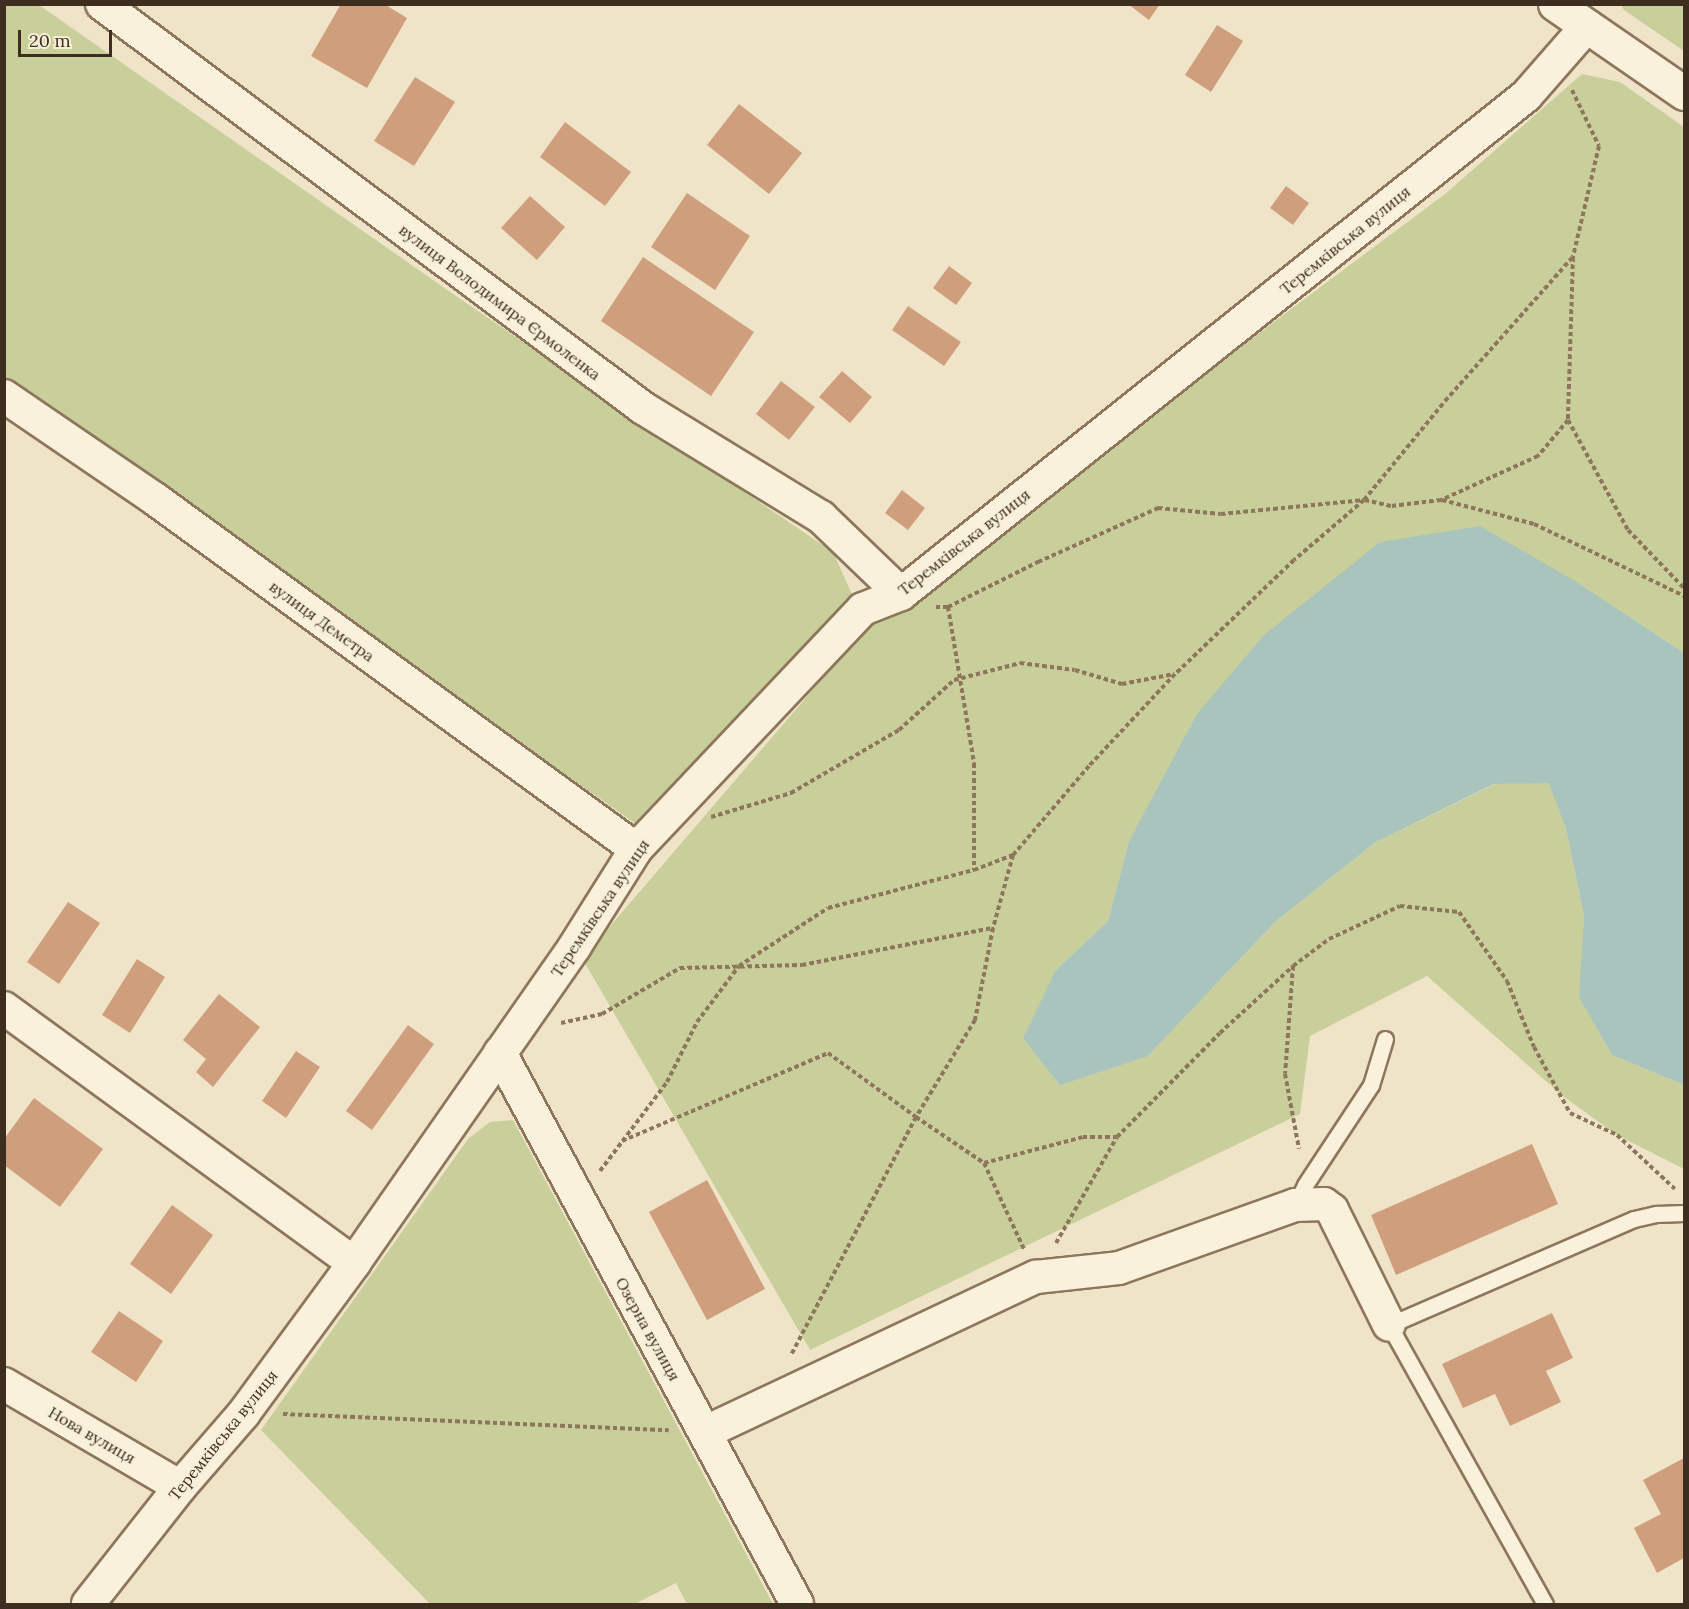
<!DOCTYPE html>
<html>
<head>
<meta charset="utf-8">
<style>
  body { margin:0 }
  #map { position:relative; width:1689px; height:1609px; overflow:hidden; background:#f0e4c8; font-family:Lora,serif }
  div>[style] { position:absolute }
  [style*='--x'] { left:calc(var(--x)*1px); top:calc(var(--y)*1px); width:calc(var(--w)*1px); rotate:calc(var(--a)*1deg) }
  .green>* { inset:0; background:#c9cf9b }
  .water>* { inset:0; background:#a9c4bc }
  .building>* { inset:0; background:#cf9f7d }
  .path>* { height:4px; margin-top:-2px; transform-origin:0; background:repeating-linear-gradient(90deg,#8d765c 0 4.5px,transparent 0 7.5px) }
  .roads { filter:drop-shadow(2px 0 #8d765c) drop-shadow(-2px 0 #8d765c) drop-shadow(0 2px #8d765c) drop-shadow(0 -2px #8d765c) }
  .lane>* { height:15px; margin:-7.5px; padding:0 7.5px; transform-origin:7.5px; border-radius:7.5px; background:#faf1dc }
  .street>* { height:32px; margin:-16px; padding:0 16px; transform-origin:16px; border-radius:16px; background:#faf1dc }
  .secondary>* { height:33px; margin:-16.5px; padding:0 16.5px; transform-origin:16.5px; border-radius:16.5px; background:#faf1dc }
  span { translate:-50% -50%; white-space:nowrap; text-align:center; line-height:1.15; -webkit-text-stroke:4.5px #f7eed8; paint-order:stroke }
  .street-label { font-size:16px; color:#3d2e20 }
  .frame { position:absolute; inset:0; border:6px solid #3d2e20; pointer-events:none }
  .scale { position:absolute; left:18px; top:30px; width:94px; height:27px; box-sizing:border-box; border:3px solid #3d2e20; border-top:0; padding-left:8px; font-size:18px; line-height:21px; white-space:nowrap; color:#3d2e20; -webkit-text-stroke:4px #f7eed8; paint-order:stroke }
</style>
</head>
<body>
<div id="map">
  <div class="green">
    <div style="clip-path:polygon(5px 5px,39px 5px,469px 305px,833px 552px,855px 601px,640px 827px,5px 379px)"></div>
    <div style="clip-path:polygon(1621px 5px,1684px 5px,1684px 51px,1624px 10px)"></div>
    <div style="clip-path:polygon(1582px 74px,1620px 82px,1684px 127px,1684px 653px,1580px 584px,1129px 841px,1108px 921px,1056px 970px,1148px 1056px,1275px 922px,1376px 842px,1495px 784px,1550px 782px,1566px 829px,1584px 916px,1580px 997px,1612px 1055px,1684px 1085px,1684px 1169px,1617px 1135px,1564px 1097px,1427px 976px,1310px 1036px,1300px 1114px,810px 1350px,586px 965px,588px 952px,869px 624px,1445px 194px)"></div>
    <div style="clip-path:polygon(513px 1120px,773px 1604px,687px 1604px,676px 1583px,635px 1604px,430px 1604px,261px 1430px,468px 1139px,490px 1122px)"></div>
  </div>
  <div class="water">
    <div style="clip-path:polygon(1480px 526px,1580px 584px,1684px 653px,1684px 1085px,1612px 1055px,1579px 997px,1584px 916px,1566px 829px,1549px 783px,1494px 784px,1376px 842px,1275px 922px,1148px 1056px,1060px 1085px,1023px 1038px,1056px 970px,1108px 921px,1129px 841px,1197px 714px,1264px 635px,1380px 542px)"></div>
  </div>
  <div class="building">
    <div style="clip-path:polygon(341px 4px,384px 4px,407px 18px,367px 88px,311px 56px)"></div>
    <div style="clip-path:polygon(1128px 4px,1160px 4px,1149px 20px)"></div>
    <div style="clip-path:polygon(1217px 25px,1243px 41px,1211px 92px,1185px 75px)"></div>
    <div style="clip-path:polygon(415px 77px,455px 102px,414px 166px,374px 141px)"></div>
    <div style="clip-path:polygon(739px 104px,802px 153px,769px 194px,707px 145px)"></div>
    <div style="clip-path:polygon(565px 122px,631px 172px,605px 206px,540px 157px)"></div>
    <div style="clip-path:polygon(1286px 186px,1309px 203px,1293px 225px,1270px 208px)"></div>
    <div style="clip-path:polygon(687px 193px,750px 236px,715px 290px,651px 247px)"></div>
    <div style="clip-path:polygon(530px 196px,565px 227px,537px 260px,501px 228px)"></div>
    <div style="clip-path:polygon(643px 257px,754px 332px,711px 396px,601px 321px)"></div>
    <div style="clip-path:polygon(949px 266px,972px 283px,956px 305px,933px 288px)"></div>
    <div style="clip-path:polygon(908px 306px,961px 342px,944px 366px,892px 330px)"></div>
    <div style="clip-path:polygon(842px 371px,872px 397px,850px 423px,819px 397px)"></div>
    <div style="clip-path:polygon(781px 381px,815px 407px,789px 440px,756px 414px)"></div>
    <div style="clip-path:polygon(902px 490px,925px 508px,908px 530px,885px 513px)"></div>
    <div style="clip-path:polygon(68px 902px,100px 923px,59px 984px,27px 962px)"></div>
    <div style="clip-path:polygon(137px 959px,165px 977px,130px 1033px,102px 1015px)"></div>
    <div style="clip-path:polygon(219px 994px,260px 1027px,213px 1087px,196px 1072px,206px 1059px,183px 1040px)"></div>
    <div style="clip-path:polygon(408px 1025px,434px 1044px,372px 1130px,346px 1111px)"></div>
    <div style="clip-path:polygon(296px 1051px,320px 1067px,286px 1118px,262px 1101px)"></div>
    <div style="clip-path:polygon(34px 1098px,103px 1149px,60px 1207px,4px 1165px,4px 1139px)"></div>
    <div style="clip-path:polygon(1532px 1144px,1558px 1204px,1396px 1275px,1371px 1215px)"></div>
    <div style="clip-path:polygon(707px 1180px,765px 1289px,707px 1320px,649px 1212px)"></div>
    <div style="clip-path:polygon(172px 1205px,213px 1235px,171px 1294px,130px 1264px)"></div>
    <div style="clip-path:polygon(119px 1311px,163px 1341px,136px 1382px,91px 1352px)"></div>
    <div style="clip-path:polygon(1552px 1313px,1573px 1358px,1546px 1371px,1561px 1402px,1510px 1426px,1495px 1394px,1463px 1408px,1442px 1364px)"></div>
    <div style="clip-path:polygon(1684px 1458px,1684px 1558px,1657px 1573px,1634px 1528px,1661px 1514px,1643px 1480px)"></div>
  </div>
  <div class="path">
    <div style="--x:1572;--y:90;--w:62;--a:64.3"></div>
    <div style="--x:1599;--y:146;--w:114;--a:103.2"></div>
    <div style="--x:1573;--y:257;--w:163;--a:91.8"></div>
    <div style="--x:1568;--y:420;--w:47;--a:129.8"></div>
    <div style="--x:1538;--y:456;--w:107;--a:155.6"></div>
    <div style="--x:1441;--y:500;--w:50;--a:173.2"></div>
    <div style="--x:1391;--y:506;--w:28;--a:-167"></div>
    <div style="--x:1364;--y:500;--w:92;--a:139.4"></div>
    <div style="--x:1294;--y:560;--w:165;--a:136.2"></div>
    <div style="--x:1175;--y:674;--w:126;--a:133.1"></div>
    <div style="--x:1089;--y:766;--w:117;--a:130.5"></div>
    <div style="--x:1013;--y:855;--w:76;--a:105.3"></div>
    <div style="--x:993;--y:928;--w:94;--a:101.1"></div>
    <div style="--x:975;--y:1020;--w:114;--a:121.3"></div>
    <div style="--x:916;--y:1117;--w:82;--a:34.1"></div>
    <div style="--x:984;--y:1163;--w:102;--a:-14.7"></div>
    <div style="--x:1083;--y:1137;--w:34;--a:0"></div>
    <div style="--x:1117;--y:1137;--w:146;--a:-45.3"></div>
    <div style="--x:1220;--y:1033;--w:99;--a:-42.5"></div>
    <div style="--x:1293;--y:966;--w:45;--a:-36.9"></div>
    <div style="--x:1329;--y:939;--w:78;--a:-24.9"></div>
    <div style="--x:1400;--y:906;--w:59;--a:5.8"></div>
    <div style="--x:1459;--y:912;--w:84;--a:55.2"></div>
    <div style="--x:1507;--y:981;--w:71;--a:67.8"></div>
    <div style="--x:1534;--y:1047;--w:75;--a:61.4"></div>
    <div style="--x:1570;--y:1113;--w:52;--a:25.1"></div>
    <div style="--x:1617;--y:1135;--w:79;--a:43"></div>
    <div style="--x:1568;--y:420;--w:125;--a:61.4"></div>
    <div style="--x:1628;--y:530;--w:81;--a:46"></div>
    <div style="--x:1442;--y:500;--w:95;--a:14.6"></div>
    <div style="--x:1534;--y:524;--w:166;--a:25.6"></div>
    <div style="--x:936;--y:607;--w:12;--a:0"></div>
    <div style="--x:948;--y:607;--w:101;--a:-26.6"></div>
    <div style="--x:1038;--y:562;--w:132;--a:-24.2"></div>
    <div style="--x:1158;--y:508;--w:63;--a:5.4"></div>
    <div style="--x:1221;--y:514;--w:144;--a:-5.6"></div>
    <div style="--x:1364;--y:500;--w:128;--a:-50.7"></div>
    <div style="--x:1445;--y:401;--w:193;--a:-48.4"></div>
    <div style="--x:948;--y:607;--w:158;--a:80.5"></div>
    <div style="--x:974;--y:763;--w:107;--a:90"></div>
    <div style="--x:711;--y:817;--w:84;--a:-16.7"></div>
    <div style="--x:791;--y:793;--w:125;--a:-30.3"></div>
    <div style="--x:899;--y:730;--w:74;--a:-42.3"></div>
    <div style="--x:954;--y:680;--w:68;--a:-14.4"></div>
    <div style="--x:1020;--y:663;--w:55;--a:7.3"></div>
    <div style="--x:1075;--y:670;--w:49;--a:16.6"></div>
    <div style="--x:1122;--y:684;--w:53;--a:-10.9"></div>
    <div style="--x:1293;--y:966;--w:108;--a:94.2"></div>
    <div style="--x:1285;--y:1074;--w:76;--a:79.4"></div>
    <div style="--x:561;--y:1023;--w:42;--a:-12.4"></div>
    <div style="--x:602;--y:1014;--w:91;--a:-30.5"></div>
    <div style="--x:680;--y:968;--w:122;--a:-1.4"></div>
    <div style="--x:802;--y:965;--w:195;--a:-11"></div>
    <div style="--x:622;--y:1141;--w:224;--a:-23.1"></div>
    <div style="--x:828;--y:1053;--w:109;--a:36"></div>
    <div style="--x:916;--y:1117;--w:269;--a:117.7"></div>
    <div style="--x:984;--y:1163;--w:95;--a:65.1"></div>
    <div style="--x:600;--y:1171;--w:111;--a:-53"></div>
    <div style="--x:667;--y:1082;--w:67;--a:-63.4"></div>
    <div style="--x:697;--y:1022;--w:70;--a:-53.1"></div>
    <div style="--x:739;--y:966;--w:106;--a:-33.1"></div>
    <div style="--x:828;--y:908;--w:151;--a:-14.6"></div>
    <div style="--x:974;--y:870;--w:42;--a:-21"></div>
    <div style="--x:1056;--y:1243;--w:122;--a:-60.1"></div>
    <div style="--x:283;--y:1414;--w:386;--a:2.4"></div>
  </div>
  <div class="roads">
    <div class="lane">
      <div style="--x:1295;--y:1205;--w:22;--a:-63"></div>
      <div style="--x:1305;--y:1185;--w:120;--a:-56.6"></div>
      <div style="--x:1371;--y:1085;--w:48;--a:-73.1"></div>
      <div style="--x:1545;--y:1604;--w:320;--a:-119.2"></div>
      <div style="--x:1389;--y:1325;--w:267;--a:-23.4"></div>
      <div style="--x:1634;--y:1219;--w:23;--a:-13"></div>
      <div style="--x:1656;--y:1214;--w:28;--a:-2"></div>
    </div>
    <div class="street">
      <div style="--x:102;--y:4;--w:675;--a:36.75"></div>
      <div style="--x:643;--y:408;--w:209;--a:31.5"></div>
      <div style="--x:821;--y:517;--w:111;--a:43.9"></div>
      <div style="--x:4;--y:396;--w:183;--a:34.3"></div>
      <div style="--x:155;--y:499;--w:595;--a:36.04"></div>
      <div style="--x:4;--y:1008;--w:433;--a:36.1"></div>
      <div style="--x:500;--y:1053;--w:626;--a:61.67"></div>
      <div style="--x:4;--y:1384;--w:204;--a:30.3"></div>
      <div style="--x:706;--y:1432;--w:365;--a:-25.2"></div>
      <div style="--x:1036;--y:1277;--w:83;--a:-6.2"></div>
      <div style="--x:1119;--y:1268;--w:187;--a:-19.7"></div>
      <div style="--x:1295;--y:1205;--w:29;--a:-2"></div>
      <div style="--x:1324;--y:1204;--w:10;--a:37"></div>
      <div style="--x:1332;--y:1210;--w:128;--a:63.6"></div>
      <div style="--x:88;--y:1604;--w:149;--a:-51.8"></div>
      <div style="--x:180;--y:1487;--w:98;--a:-49.1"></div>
      <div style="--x:244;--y:1413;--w:186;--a:-53.7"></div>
      <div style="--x:354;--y:1263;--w:386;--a:-55.1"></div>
      <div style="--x:575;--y:946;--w:115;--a:-57.8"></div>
      <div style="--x:636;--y:849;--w:330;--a:-46.6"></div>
      <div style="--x:863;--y:609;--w:41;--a:-21.5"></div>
      <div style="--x:901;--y:594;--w:799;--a:-38.55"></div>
      <div style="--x:1526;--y:96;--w:93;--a:-48.9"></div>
    </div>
    <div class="secondary">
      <div style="--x:1555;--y:4;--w:157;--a:34.6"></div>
    </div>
  </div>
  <div class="street-label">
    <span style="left:1345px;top:240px;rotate:-39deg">Теремківська вулиця</span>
    <span style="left:500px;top:302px;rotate:37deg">вулиця Володимира Єрмоленка</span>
    <span style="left:964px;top:542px;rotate:-38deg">Теремківська вулиця</span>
    <span style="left:322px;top:621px;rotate:36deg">вулиця Деметра</span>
    <span style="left:600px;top:908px;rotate:-56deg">Теремківська вулиця</span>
    <span style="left:648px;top:1329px;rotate:61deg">Озерна вулиця</span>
    <span style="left:92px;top:1435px;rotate:30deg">Нова вулиця</span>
    <span style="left:223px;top:1435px;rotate:-51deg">Теремківська вулиця</span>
  </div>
  <div class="frame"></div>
  <div class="scale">20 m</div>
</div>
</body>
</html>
